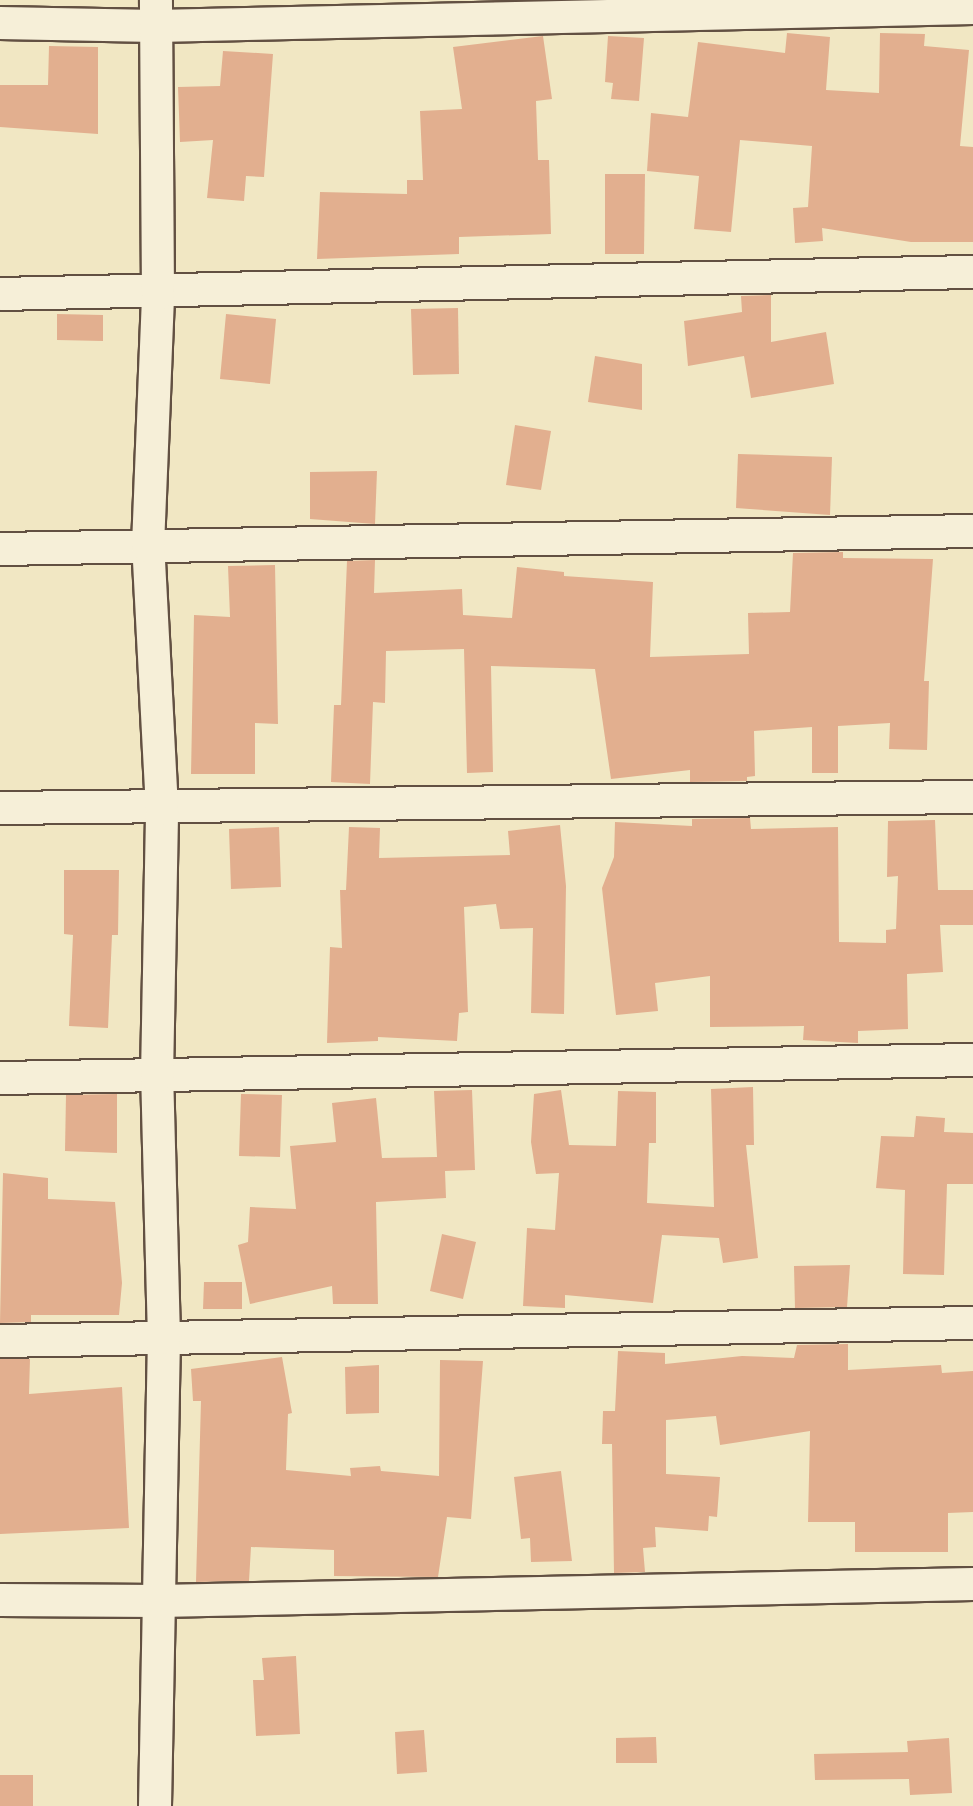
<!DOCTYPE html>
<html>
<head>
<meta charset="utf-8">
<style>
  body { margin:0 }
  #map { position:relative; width:973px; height:1806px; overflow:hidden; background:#f1e7c3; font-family:"Libre Bodoni",serif }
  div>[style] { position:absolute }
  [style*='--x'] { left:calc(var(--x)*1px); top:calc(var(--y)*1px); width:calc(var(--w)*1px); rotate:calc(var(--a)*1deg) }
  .building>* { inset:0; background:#e2af8f }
  .roads { filter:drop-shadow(2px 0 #625042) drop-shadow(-2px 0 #625042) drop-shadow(0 2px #625042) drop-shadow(0 -2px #625042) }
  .minor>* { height:32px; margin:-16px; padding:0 16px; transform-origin:16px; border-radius:16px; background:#f6efd8 }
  span { translate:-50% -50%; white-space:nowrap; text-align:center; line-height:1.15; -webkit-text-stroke:7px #f6efd8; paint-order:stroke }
</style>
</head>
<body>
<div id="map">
  <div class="building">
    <div style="clip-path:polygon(787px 33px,830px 37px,826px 90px,879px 93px,880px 33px,925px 34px,924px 46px,969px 50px,960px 146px,973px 147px,973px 242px,911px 242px,822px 228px,823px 241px,795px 243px,793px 208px,808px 207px,812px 146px,740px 140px,731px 232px,694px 229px,699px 176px,647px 171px,651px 113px,688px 117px,698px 42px,785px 53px)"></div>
    <div style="clip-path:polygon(543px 36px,552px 99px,536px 101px,538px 160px,549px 160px,551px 234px,459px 237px,459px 254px,317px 259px,320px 192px,407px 194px,407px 180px,423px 180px,420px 111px,462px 109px,453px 47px)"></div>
    <div style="clip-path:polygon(608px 36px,644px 38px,639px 101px,611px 99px,613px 83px,605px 82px)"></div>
    <div style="clip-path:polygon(49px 46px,98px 47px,98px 134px,0 127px,0 85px,48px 85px)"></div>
    <div style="clip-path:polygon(223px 51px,273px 54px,264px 177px,246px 176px,244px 201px,207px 198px,213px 140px,180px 142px,178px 87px,220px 86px)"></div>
    <div style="clip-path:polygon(605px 174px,645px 174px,644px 254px,605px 254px)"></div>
    <div style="clip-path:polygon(771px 295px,771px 342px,826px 332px,834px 384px,751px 398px,744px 356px,688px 366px,684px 321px,742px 312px,741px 296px)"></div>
    <div style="clip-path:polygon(458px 308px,459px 374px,413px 375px,411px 309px)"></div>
    <div style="clip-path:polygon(57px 314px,103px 315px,103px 341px,57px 340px)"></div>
    <div style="clip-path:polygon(226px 314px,276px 319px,270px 384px,220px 379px)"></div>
    <div style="clip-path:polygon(595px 356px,642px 364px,642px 410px,588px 402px)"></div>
    <div style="clip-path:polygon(515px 425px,551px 431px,541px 490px,506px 485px)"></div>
    <div style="clip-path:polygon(738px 454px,832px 457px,830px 515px,736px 508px)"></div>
    <div style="clip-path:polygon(377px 471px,375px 524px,310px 519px,310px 472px)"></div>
    <div style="clip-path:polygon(843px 552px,843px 558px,933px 559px,924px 681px,929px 681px,927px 750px,889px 749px,890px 723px,838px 726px,838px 773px,812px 773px,812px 727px,754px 731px,755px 776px,747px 777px,747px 781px,690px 782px,690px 770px,611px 779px,595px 669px,491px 666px,493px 772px,467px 773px,464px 649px,386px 651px,385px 703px,373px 702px,370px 784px,331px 782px,334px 705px,341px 705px,347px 561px,375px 560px,374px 593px,462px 589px,463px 615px,512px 618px,517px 567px,564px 572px,564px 576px,653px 582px,650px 657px,749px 654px,748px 613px,790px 612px,793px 553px)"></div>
    <div style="clip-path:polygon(275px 565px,278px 724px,255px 723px,255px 774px,191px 774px,194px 615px,230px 617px,228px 566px)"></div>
    <div style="clip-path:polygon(750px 818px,751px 829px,838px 827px,839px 942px,886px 943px,886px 930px,896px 929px,898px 876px,887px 877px,888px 821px,935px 820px,938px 890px,973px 890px,973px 925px,940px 925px,943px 972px,907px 974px,908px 1029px,858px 1031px,858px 1043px,803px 1040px,804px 1026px,710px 1027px,710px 976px,655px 983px,658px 1011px,616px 1015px,602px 888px,614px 857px,615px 822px,692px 826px,692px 819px)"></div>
    <div style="clip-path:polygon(560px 825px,566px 886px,564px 1014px,531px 1013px,533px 928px,500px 929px,496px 904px,464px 907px,468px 1012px,459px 1013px,457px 1041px,378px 1037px,378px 1041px,327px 1043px,330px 947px,342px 948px,340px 890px,346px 890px,349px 827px,380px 828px,379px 858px,510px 855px,508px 831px)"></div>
    <div style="clip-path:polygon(279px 827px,281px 887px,231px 889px,229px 829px)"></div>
    <div style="clip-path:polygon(64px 870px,119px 870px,118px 935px,112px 935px,108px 1028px,69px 1026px,73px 935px,64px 934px)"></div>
    <div style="clip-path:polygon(753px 1087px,754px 1145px,746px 1145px,758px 1258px,723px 1263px,719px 1238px,662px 1235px,653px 1303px,565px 1295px,565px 1308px,523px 1306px,527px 1228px,555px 1230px,559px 1173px,536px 1174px,531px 1142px,534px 1094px,561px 1090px,569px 1145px,616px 1146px,618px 1091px,656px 1092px,656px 1143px,649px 1143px,647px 1203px,714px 1207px,711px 1089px)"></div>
    <div style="clip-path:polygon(472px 1090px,475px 1170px,445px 1171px,446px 1198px,376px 1202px,378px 1304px,333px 1304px,332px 1286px,250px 1304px,238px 1245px,248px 1242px,250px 1207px,296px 1209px,290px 1146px,336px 1142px,332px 1103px,376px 1098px,382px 1158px,437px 1157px,434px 1091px)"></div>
    <div style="clip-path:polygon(117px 1094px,117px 1153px,65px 1151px,66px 1095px)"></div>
    <div style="clip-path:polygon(241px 1094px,282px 1095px,280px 1157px,239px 1156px)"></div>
    <div style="clip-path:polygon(916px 1116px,945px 1118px,944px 1132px,973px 1133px,973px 1184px,947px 1184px,944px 1275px,903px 1274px,905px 1190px,876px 1188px,881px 1136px,914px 1137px)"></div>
    <div style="clip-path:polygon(3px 1173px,48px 1178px,48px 1199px,115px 1202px,122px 1283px,119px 1315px,31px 1315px,31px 1322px,0 1323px)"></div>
    <div style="clip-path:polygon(442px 1234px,476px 1242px,463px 1299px,430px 1291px)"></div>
    <div style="clip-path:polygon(850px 1265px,847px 1307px,795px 1308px,794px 1266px)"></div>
    <div style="clip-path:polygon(204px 1282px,242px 1282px,242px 1309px,203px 1309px)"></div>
    <div style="clip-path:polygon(848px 1344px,848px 1370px,941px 1365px,942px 1373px,973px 1371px,973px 1512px,948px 1513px,948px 1552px,855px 1552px,855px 1522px,808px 1522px,810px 1431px,720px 1445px,716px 1416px,666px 1420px,666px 1474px,720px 1477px,717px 1517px,709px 1516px,708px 1531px,655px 1527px,656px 1547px,643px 1548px,645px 1572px,614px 1573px,612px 1444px,602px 1444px,603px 1411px,615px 1411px,618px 1351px,665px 1353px,665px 1364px,742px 1356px,794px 1358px,797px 1345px)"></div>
    <div style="clip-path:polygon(282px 1357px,292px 1413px,288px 1414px,286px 1470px,351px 1476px,350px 1468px,380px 1466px,381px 1471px,439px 1476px,440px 1360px,483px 1361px,471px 1519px,447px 1517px,438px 1577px,334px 1576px,334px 1550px,251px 1547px,249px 1581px,196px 1582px,201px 1401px,193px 1401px,191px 1369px)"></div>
    <div style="clip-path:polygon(0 1359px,30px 1359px,29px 1394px,122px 1387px,129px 1528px,0 1534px)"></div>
    <div style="clip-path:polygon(379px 1365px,379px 1413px,346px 1414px,345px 1367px)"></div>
    <div style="clip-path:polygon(561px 1471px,572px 1561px,531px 1562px,530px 1538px,521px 1539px,514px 1477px)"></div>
    <div style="clip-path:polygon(296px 1656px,300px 1734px,256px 1736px,253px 1680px,264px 1680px,262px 1658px)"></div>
    <div style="clip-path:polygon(424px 1730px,427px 1772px,397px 1774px,395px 1732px)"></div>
    <div style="clip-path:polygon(656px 1737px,657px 1763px,616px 1763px,616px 1738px)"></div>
    <div style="clip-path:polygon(949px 1738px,952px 1793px,910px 1795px,909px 1779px,815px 1780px,814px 1754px,908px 1752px,907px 1741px)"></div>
    <div style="clip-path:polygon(0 1775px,33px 1775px,33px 1806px,0 1806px)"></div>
  </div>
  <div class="roads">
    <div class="minor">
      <div style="--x:0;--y:23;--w:156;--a:1.1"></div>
      <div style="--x:156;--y:26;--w:817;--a:-1.26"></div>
      <div style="--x:0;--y:294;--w:973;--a:-1.3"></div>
      <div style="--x:0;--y:549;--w:973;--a:-1.06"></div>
      <div style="--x:0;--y:808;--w:973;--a:-0.65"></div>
      <div style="--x:0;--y:1078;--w:973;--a:-1.06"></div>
      <div style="--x:0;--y:1341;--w:973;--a:-1.06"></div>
      <div style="--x:0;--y:1600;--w:159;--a:0.4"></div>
      <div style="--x:159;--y:1601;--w:814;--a:-1.2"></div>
      <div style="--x:155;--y:1806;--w:468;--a:-88.9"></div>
      <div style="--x:164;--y:1338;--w:262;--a:-91.5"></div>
      <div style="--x:157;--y:1076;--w:267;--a:-88.9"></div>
      <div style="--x:162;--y:809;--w:263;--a:-93"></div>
      <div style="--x:148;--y:546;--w:252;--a:-87.7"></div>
      <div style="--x:158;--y:294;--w:294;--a:-90.4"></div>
    </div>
  </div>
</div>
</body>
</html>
